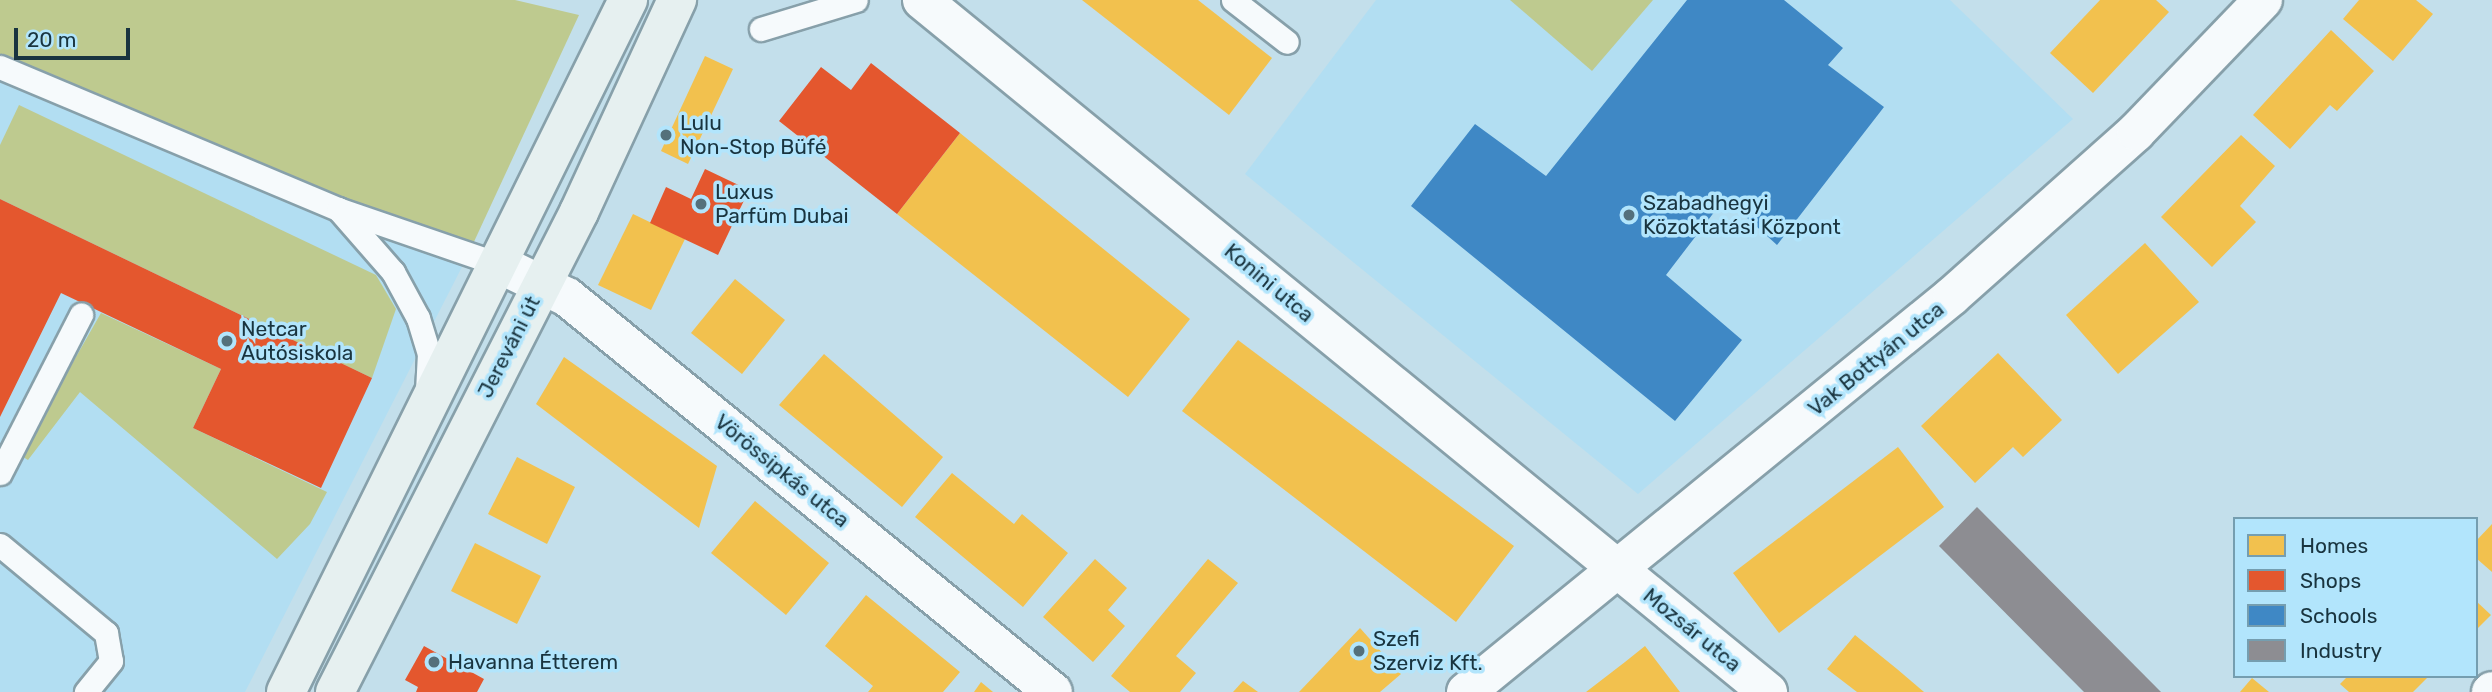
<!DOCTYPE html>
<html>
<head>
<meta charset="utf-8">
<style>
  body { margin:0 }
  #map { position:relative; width:2492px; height:692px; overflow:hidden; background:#c3dfeb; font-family:Rubik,sans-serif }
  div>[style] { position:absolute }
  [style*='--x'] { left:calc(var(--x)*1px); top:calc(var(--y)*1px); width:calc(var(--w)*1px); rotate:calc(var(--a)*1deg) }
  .built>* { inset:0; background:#b2def2 }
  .green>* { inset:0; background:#beca8f }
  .homes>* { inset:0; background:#f2c14e }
  .shops>* { inset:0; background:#e4572e }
  .schools>* { inset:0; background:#3f88c5 }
  .industry>* { inset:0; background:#8d8d92 }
  .roads { filter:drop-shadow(2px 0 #87a0aa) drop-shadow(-2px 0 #87a0aa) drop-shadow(0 2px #87a0aa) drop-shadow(0 -2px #87a0aa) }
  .lane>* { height:23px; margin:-11.5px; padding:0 11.5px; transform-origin:11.5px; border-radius:11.5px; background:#f6fafc }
  .street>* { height:38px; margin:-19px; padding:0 19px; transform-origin:19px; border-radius:19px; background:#f6fafc }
  .secondary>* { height:38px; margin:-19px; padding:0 19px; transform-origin:19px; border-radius:19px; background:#e6f0f0 }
  .dots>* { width:19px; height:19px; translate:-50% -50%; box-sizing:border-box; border:4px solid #b2e5fc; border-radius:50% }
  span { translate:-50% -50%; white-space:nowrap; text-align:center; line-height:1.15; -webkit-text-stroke:7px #b2e5fc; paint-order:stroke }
  .poi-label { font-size:21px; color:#19343f }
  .left { translate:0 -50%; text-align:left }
  .street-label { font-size:21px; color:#19343f }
  .legend { position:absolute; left:2233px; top:517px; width:245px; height:161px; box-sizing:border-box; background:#b2e5fc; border:2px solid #759eb0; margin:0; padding:9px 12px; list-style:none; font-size:21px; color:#19343f }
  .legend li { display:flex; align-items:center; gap:14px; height:35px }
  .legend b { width:35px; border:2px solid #759eb0 }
  .scale { position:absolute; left:14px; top:28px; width:116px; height:32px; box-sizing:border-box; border:4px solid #19343f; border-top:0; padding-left:9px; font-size:21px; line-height:24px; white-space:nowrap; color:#19343f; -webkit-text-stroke:5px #b2e5fc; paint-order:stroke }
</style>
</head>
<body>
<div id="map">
  <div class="built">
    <div style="clip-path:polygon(1376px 0,1950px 0,2073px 119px,1638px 494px,1245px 174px)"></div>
    <div style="clip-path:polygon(0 67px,466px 259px,245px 692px,0 692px)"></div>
  </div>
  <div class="green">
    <div style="clip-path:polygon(0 0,515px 0,579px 15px,466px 259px,0 67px)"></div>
    <div style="clip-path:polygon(1510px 0,1653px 0,1592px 71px)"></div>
    <div style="clip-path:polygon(19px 105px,376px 275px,396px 309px,372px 378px,0 199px,0 145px)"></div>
    <div style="clip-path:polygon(101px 313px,221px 369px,193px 428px,327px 492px,310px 524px,277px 559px,80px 392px,28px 460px,20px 455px)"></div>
  </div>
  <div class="homes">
    <div style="clip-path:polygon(1082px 0,1198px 0,1272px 58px,1229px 115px)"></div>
    <div style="clip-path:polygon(2100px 0,2156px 0,2169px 12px,2093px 93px,2050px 53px)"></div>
    <div style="clip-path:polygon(2359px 0,2416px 0,2433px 14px,2393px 61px,2343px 19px)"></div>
    <div style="clip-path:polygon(2331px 30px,2374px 71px,2337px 111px,2330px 105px,2290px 149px,2253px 115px)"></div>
    <div style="clip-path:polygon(705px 56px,733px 69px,688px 164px,661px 151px)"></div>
    <div style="clip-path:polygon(960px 133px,1190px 319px,1128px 397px,897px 214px)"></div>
    <div style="clip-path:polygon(2241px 135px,2275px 166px,2240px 206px,2256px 222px,2212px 267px,2161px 217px)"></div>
    <div style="clip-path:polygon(633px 214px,685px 239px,651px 310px,598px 285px)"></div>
    <div style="clip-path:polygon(2145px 243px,2199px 302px,2118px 374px,2066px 315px)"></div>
    <div style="clip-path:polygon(735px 279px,785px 320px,742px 374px,691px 333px)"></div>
    <div style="clip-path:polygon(1238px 340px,1514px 546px,1456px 622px,1182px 411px)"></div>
    <div style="clip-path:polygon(1998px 353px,2062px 420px,2023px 457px,2013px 447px,1975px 483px,1921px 426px)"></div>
    <div style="clip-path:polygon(824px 354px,943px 457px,902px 507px,779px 405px)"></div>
    <div style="clip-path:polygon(564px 357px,717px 466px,699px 528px,536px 404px)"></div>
    <div style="clip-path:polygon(1898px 447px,1944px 507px,1779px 633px,1733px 573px)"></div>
    <div style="clip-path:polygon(517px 457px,575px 487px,547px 544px,488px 514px)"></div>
    <div style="clip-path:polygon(952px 473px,1014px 524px,1022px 514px,1068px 553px,1023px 607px,915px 517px)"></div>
    <div style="clip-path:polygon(755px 501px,829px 563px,786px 615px,711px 553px)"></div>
    <div style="clip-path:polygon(2492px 524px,2492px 572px,2476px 558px,2476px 541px)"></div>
    <div style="clip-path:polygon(475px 543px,541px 576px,517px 624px,451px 591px)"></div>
    <div style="clip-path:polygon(1095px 559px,1127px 588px,1108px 610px,1125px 626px,1093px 662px,1043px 617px)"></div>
    <div style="clip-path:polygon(1208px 559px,1238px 583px,1176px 656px,1196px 673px,1180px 692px,1130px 692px,1111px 676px)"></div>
    <div style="clip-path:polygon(866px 595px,960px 672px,943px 692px,868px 692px,873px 686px,825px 646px)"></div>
    <div style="clip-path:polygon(2476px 601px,2491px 615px,2476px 630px)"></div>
    <div style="clip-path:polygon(1360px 628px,1401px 674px,1380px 692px,1299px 692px)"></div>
    <div style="clip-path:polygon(1855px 635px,1897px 669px,1924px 692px,1857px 692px,1827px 669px)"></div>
    <div style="clip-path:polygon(1645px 646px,1680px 692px,1586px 692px,1625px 662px)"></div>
    <div style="clip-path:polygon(2348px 676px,2429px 676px,2413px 692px,2349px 692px,2340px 684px)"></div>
    <div style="clip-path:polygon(2252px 678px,2269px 692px,2240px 692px)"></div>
    <div style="clip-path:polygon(1243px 681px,1258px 692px,1233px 692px)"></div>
    <div style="clip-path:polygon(981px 682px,993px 692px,974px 692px)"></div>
  </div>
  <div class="shops">
    <div style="clip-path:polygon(871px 63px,960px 133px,897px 214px,779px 121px,821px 67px,851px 90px)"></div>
    <div style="clip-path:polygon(705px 169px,749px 190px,718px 255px,650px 223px,666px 187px,691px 199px)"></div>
    <div style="clip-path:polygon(0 199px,372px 378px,321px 488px,193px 428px,221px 369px,61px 293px,0 417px)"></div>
    <div style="clip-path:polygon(424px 646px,484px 679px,477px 692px,416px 692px,418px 687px,405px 680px)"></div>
  </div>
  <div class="schools">
    <div style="clip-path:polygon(1687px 0,1784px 0,1843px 48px,1828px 65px,1884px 107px,1777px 245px,1725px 198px,1666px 275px,1742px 340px,1675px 421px,1411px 206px,1475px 124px,1546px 176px)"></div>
  </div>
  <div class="industry">
    <div style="clip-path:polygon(1977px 507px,2161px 692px,2084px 692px,1939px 546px)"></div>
  </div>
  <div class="roads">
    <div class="lane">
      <div style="--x:1233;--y:0;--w:68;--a:37.9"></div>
      <div style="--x:761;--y:29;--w:99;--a:-17"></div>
      <div style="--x:0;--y:67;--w:367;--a:22.8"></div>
      <div style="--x:338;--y:209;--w:172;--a:19"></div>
      <div style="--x:338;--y:209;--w:84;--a:48.9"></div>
      <div style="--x:393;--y:272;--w:52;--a:61.5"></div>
      <div style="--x:418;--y:318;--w:37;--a:73"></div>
      <div style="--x:429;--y:353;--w:38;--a:93"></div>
      <div style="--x:0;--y:473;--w:178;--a:-62.9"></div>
      <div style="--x:0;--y:545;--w:138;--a:39.7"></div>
      <div style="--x:106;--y:633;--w:28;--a:80"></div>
      <div style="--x:111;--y:661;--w:40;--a:129"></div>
    </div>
    <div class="street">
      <div style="--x:922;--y:0;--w:1093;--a:39.28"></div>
      <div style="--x:501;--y:265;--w:73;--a:25.9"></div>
      <div style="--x:567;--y:297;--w:626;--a:39.1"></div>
      <div style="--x:1466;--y:692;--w:627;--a:-39.17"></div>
      <div style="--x:1952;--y:296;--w:246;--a:-41.7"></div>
      <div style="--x:2136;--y:132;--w:183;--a:-46.1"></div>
      <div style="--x:2491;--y:692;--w:1;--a:-45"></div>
    </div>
    <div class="secondary">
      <div style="--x:286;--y:692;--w:772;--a:-63.7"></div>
      <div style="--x:335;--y:692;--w:538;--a:-63.05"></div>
      <div style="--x:579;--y:212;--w:234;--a:-65.2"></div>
    </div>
  </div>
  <div class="dots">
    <div style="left:666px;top:135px;background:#54707b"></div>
    <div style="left:701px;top:204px;background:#54707b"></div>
    <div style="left:1629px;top:215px;background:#54707b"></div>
    <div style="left:227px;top:341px;background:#54707b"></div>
    <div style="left:1359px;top:651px;background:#54707b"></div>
    <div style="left:434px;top:662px;background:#54707b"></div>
  </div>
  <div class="poi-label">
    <span class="left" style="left:680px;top:135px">Lulu<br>Non-Stop Büfé</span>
    <span class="left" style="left:715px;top:204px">Luxus<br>Parfüm Dubai</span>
    <span class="left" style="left:1643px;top:215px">Szabadhegyi<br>Közoktatási Központ</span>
    <span class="left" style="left:241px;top:341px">Netcar<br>Autósiskola</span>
    <span class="left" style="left:1373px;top:651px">Szefi<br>Szerviz Kft.</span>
    <span class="left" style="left:448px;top:662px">Havanna Étterem</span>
  </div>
  <div class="street-label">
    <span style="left:1269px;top:283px;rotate:40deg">Konini utca</span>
    <span style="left:509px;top:347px;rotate:-63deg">Jereváni út</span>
    <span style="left:1876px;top:359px;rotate:-39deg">Vak Bottyán utca</span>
    <span style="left:782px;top:471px;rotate:39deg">Vörössipkás utca</span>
    <span style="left:1692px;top:630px;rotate:39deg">Mozsár utca</span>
  </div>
  <ul class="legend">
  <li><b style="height:19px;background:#f2c14e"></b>Homes</li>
  <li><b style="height:19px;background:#e4572e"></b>Shops</li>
  <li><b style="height:19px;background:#3f88c5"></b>Schools</li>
  <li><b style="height:19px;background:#8d8d92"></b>Industry</li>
  </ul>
  <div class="scale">20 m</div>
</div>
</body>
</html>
